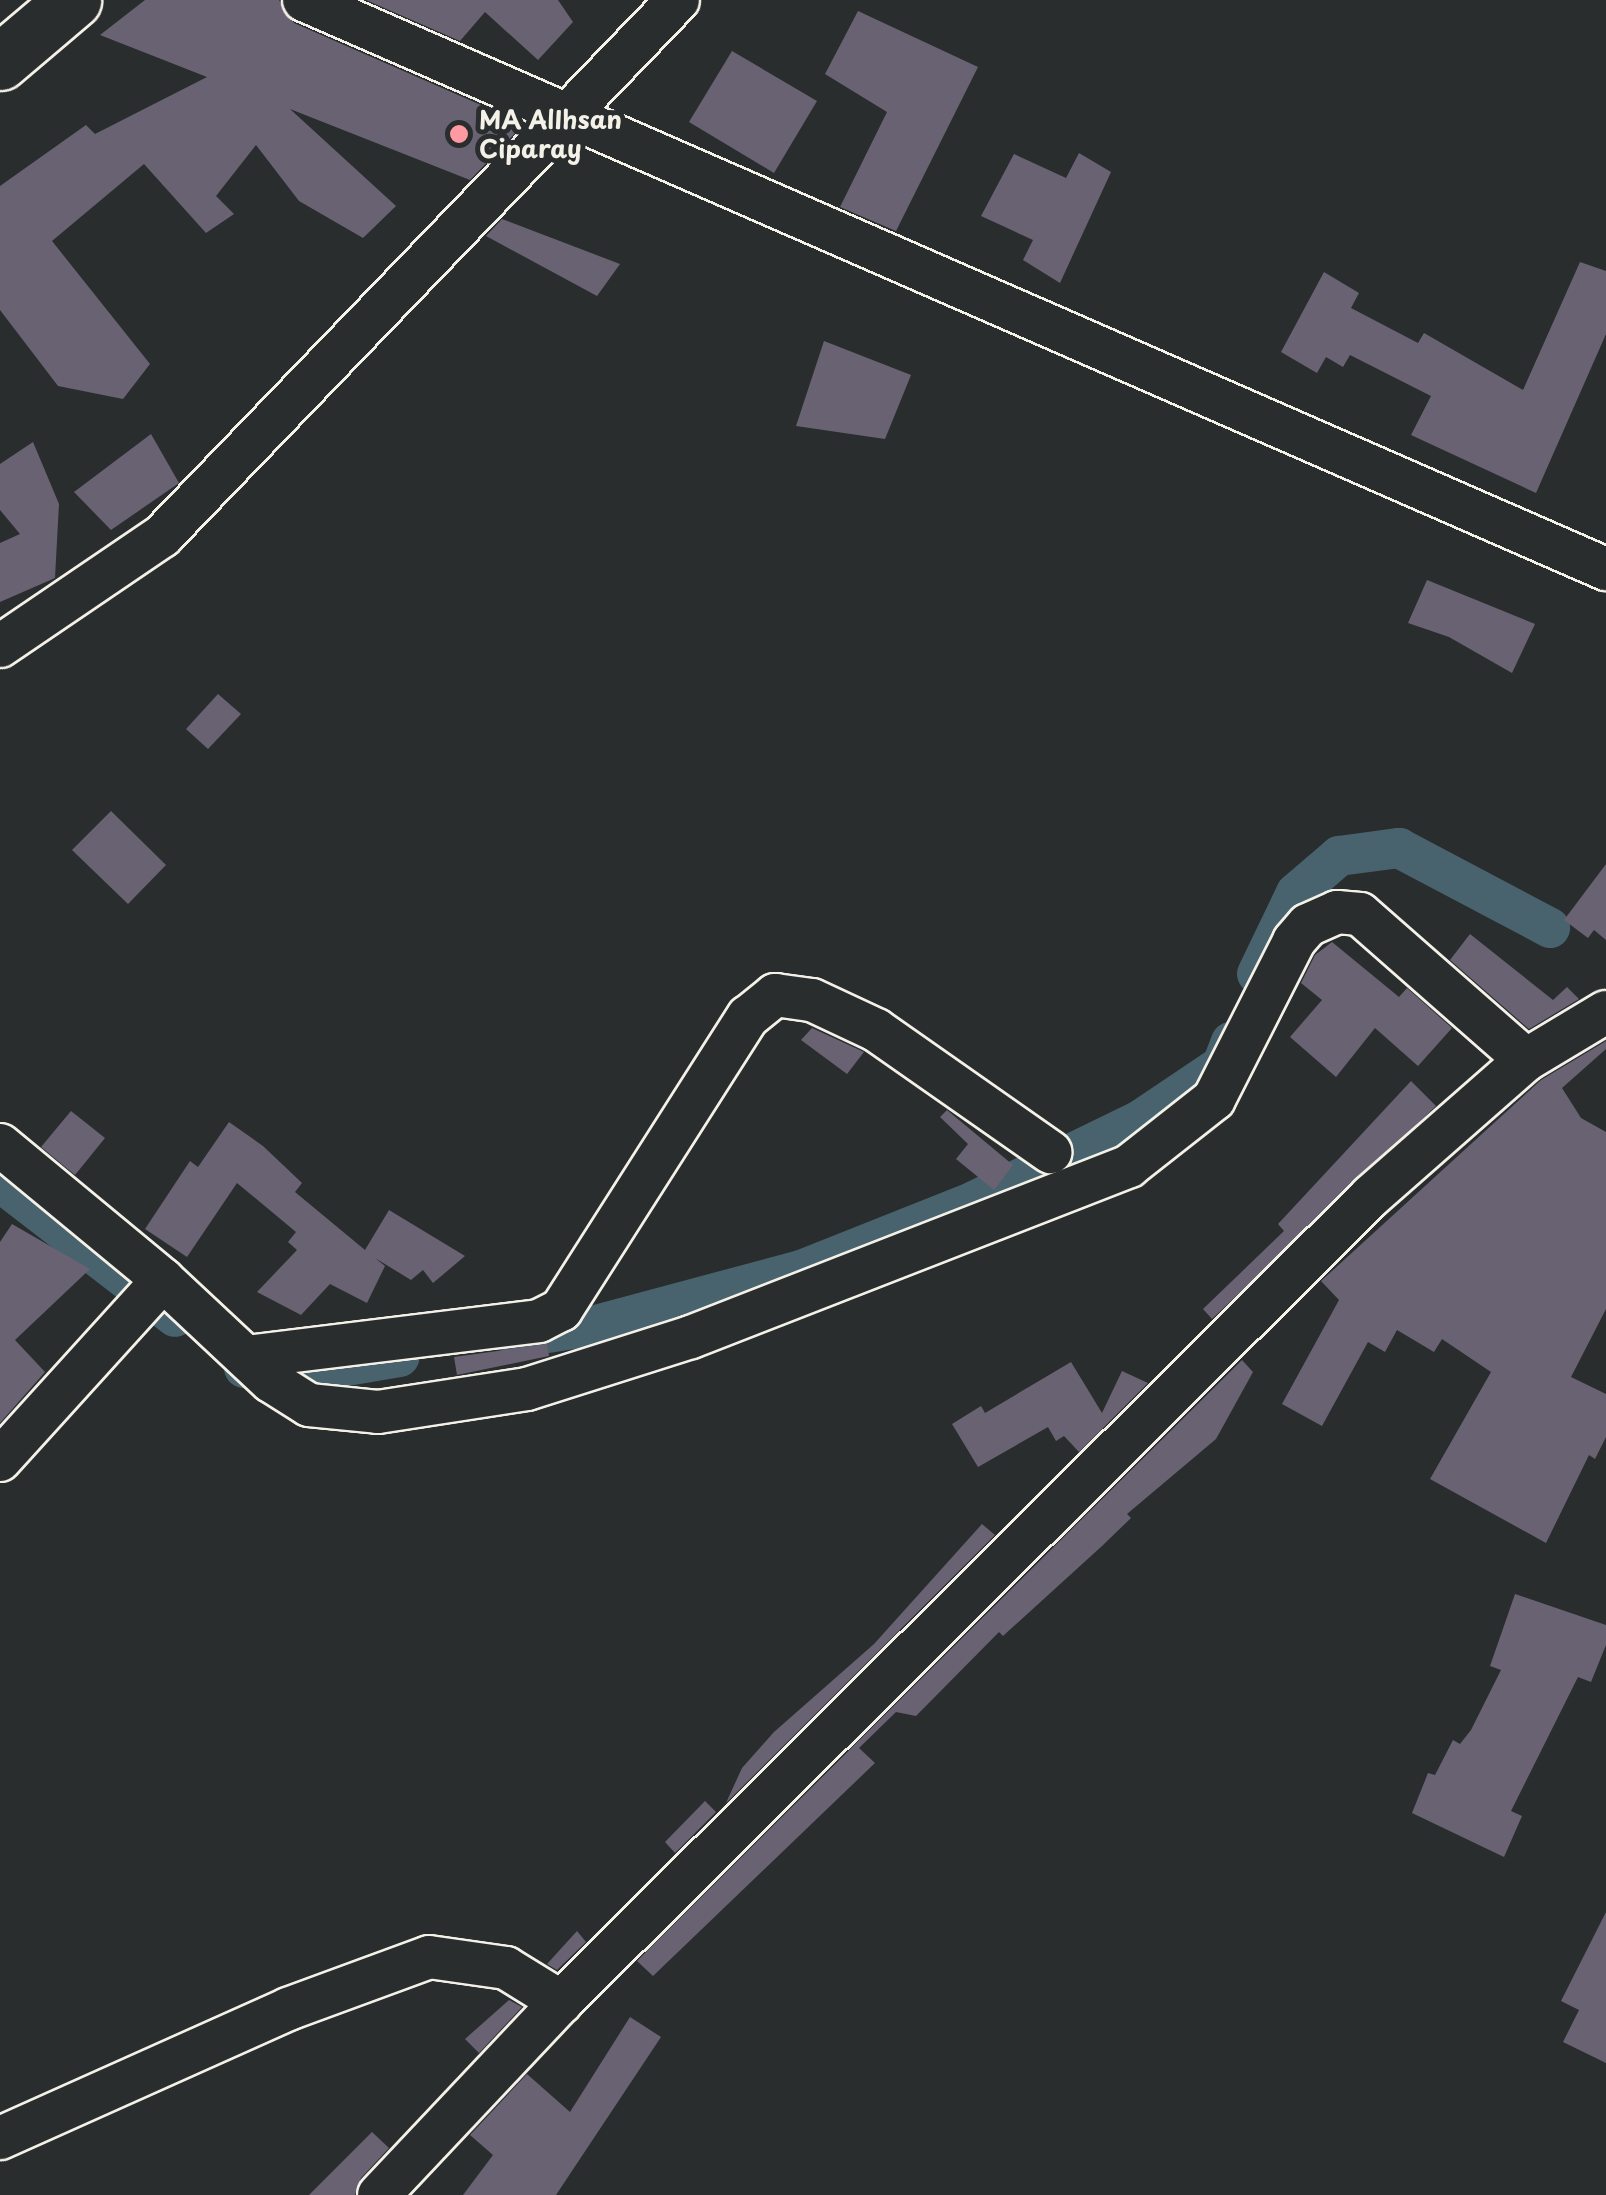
<!DOCTYPE html>
<html>
<head>
<meta charset="utf-8">
<style>
  body { margin:0 }
  #map { position:relative; width:1606px; height:2195px; overflow:hidden; background:#2a2d2e; font-family:"Playpen Sans",sans-serif }
  div>[style] { position:absolute }
  [style*='--x'] { left:calc(var(--x)*1px); top:calc(var(--y)*1px); width:calc(var(--w)*1px); rotate:calc(var(--a)*1deg) }
  .canal>* { height:40px; margin:-20px; padding:0 20px; transform-origin:20px; border-radius:20px; background:#48636d }
  .building>* { inset:0; background:#696272 }
  .roads { filter:drop-shadow(2px 0 #f4f1e8) drop-shadow(-2px 0 #f4f1e8) drop-shadow(0 2px #f4f1e8) drop-shadow(0 -2px #f4f1e8) }
  .street>* { height:42px; margin:-21px; padding:0 21px; transform-origin:21px; border-radius:21px; background:#2a2d2e }
  .primary>* { height:55px; margin:-27.5px; padding:0 27.5px; transform-origin:27.5px; border-radius:27.5px; background:#2a2d2e }
  .dots>* { width:28px; height:28px; translate:-50% -50%; box-sizing:border-box; border:5px solid #2a2d2e; border-radius:50% }
  span { translate:-50% -50%; white-space:nowrap; text-align:center; line-height:1.15; -webkit-text-stroke:10px #2a2d2e; paint-order:stroke }
  .poi-label { font-size:25px; color:#f4f1e8; font-weight:700 }
  .left { translate:0 -50%; text-align:left }
</style>
</head>
<body>
<div id="map">
  <div class="canal">
    <div style="--x:1257;--y:974;--w:90;--a:-64.3"></div>
    <div style="--x:1296;--y:893;--w:57;--a:-40.7"></div>
    <div style="--x:1339;--y:856;--w:61;--a:-7.6"></div>
    <div style="--x:1399;--y:848;--w:171;--a:27.9"></div>
    <div style="--x:0;--y:1182;--w:221;--a:37.6"></div>
    <div style="--x:516;--y:1338;--w:77;--a:-9"></div>
    <div style="--x:592;--y:1326;--w:216;--a:-15"></div>
    <div style="--x:801;--y:1270;--w:186;--a:-21.7"></div>
    <div style="--x:974;--y:1201;--w:185;--a:-26"></div>
    <div style="--x:1140;--y:1120;--w:99;--a:-33.9"></div>
    <div style="--x:1222;--y:1065;--w:25;--a:-69"></div>
    <div style="--x:244;--y:1368;--w:55;--a:6.2"></div>
    <div style="--x:299;--y:1374;--w:102;--a:-9.6"></div>
  </div>
  <div class="building">
    <div style="clip-path:polygon(145px 0,279px 0,294px 23px,524px 124px,470px 180px,290px 109px,396px 206px,363px 238px,299px 201px,256px 145px,216px 196px,234px 214px,206px 233px,144px 164px,52px 241px,150px 364px,123px 399px,58px 386px,0 310px,0 186px,86px 125px,95px 134px,207px 77px,100px 35px)"></div>
    <div style="clip-path:polygon(366px 0,558px 0,573px 22px,538px 60px,485px 12px,460px 41px)"></div>
    <div style="clip-path:polygon(858px 11px,978px 67px,896px 231px,840px 207px,887px 112px,825px 74px)"></div>
    <div style="clip-path:polygon(732px 51px,817px 101px,774px 173px,689px 122px)"></div>
    <div style="clip-path:polygon(1079px 153px,1111px 172px,1060px 283px,1023px 260px,1033px 240px,981px 216px,1014px 154px,1066px 178px)"></div>
    <div style="clip-path:polygon(502px 219px,620px 264px,597px 296px,486px 236px)"></div>
    <div style="clip-path:polygon(1580px 262px,1606px 271px,1606px 334px,1536px 493px,1411px 435px,1431px 396px,1350px 355px,1343px 367px,1326px 357px,1317px 373px,1281px 352px,1324px 272px,1359px 293px,1351px 308px,1418px 343px,1424px 333px,1523px 390px)"></div>
    <div style="clip-path:polygon(824px 341px,911px 375px,885px 439px,796px 426px)"></div>
    <div style="clip-path:polygon(151px 434px,179px 483px,111px 530px,74px 492px)"></div>
    <div style="clip-path:polygon(33px 442px,59px 504px,55px 578px,0 602px,0 543px,20px 534px,0 510px,0 464px)"></div>
    <div style="clip-path:polygon(1427px 580px,1535px 624px,1512px 673px,1449px 637px,1408px 623px)"></div>
    <div style="clip-path:polygon(218px 694px,241px 714px,208px 749px,186px 729px)"></div>
    <div style="clip-path:polygon(111px 811px,166px 865px,128px 904px,72px 850px)"></div>
    <div style="clip-path:polygon(1606px 864px,1606px 940px,1594px 930px,1588px 938px,1564px 920px)"></div>
    <div style="clip-path:polygon(1470px 934px,1553px 1000px,1567px 987px,1579px 999px,1529px 1029px,1450px 960px)"></div>
    <div style="clip-path:polygon(1332px 942px,1399px 997px,1407px 988px,1452px 1028px,1418px 1066px,1375px 1028px,1336px 1077px,1290px 1037px,1322px 1000px,1301px 983px,1315px 955px)"></div>
    <div style="clip-path:polygon(812px 1028px,864px 1052px,847px 1074px,801px 1040px)"></div>
    <div style="clip-path:polygon(1606px 1041px,1606px 1049px,1562px 1088px,1581px 1118px,1606px 1132px,1606px 1309px,1571px 1377px,1606px 1394px,1606px 1437px,1595px 1459px,1589px 1455px,1546px 1543px,1430px 1479px,1491px 1372px,1442px 1339px,1434px 1352px,1397px 1330px,1385px 1352px,1368px 1342px,1322px 1426px,1282px 1404px,1339px 1300px,1321px 1281px,1541px 1080px)"></div>
    <div style="clip-path:polygon(1411px 1081px,1436px 1106px,1212px 1319px,1203px 1309px,1284px 1231px,1278px 1224px)"></div>
    <div style="clip-path:polygon(947px 1110px,1013px 1165px,994px 1190px,956px 1159px,968px 1144px,940px 1117px)"></div>
    <div style="clip-path:polygon(71px 1111px,105px 1138px,75px 1175px,41px 1147px)"></div>
    <div style="clip-path:polygon(229px 1122px,263px 1146px,302px 1183px,295px 1192px,365px 1250px,389px 1210px,465px 1256px,433px 1283px,423px 1270px,411px 1280px,375px 1258px,385px 1266px,367px 1303px,330px 1284px,301px 1315px,257px 1292px,297px 1250px,288px 1242px,296px 1232px,237px 1183px,187px 1257px,145px 1229px,190px 1161px,198px 1167px)"></div>
    <div style="clip-path:polygon(12px 1224px,90px 1269px,15px 1340px,45px 1372px,0 1423px,0 1242px)"></div>
    <div style="clip-path:polygon(547px 1344px,549px 1356px,457px 1375px,454px 1357px)"></div>
    <div style="clip-path:polygon(1242px 1360px,1253px 1372px,1216px 1439px,1127px 1514px,1131px 1518px,1102px 1546px,1003px 1636px,999px 1632px,916px 1716px,896px 1712px,859px 1748px,875px 1763px,653px 1976px,637px 1961px)"></div>
    <div style="clip-path:polygon(1071px 1362px,1102px 1413px,1122px 1371px,1148px 1383px,1079px 1452px,1064px 1436px,1056px 1441px,1048px 1427px,978px 1467px,952px 1424px,981px 1406px,985px 1413px)"></div>
    <div style="clip-path:polygon(982px 1524px,995px 1535px,726px 1803px,742px 1768px,774px 1732px,874px 1644px)"></div>
    <div style="clip-path:polygon(1515px 1594px,1606px 1625px,1606px 1645px,1591px 1682px,1578px 1677px,1511px 1811px,1522px 1816px,1504px 1857px,1412px 1813px,1428px 1773px,1435px 1775px,1453px 1740px,1460px 1744px,1471px 1730px,1501px 1670px,1490px 1666px)"></div>
    <div style="clip-path:polygon(705px 1801px,716px 1812px,675px 1853px,665px 1842px)"></div>
    <div style="clip-path:polygon(1606px 1912px,1606px 2063px,1563px 2042px,1579px 2010px,1561px 2001px)"></div>
    <div style="clip-path:polygon(577px 1931px,586px 1942px,557px 1970px,547px 1964px)"></div>
    <div style="clip-path:polygon(509px 2000px,522px 2007px,479px 2053px,465px 2039px)"></div>
    <div style="clip-path:polygon(630px 2017px,661px 2037px,556px 2195px,463px 2195px,493px 2155px,470px 2135px,527px 2074px,570px 2112px)"></div>
    <div style="clip-path:polygon(372px 2132px,389px 2148px,361px 2178px,355px 2195px,309px 2195px)"></div>
  </div>
  <div class="roads">
    <div class="street">
      <div style="--x:304;--y:0;--w:1421;--a:23.61"></div>
      <div style="--x:0;--y:646;--w:196;--a:-34.2"></div>
      <div style="--x:162;--y:536;--w:744;--a:-46.09"></div>
      <div style="--x:0;--y:1145;--w:212;--a:39.6"></div>
      <div style="--x:163;--y:1280;--w:243;--a:132.2"></div>
      <div style="--x:163;--y:1280;--w:148;--a:43.1"></div>
      <div style="--x:271;--y:1381;--w:45;--a:32.3"></div>
      <div style="--x:309;--y:1405;--w:69;--a:5.8"></div>
      <div style="--x:378;--y:1412;--w:151;--a:-8.8"></div>
      <div style="--x:527;--y:1389;--w:172;--a:-17.6"></div>
      <div style="--x:691;--y:1337;--w:470;--a:-21.3"></div>
      <div style="--x:1129;--y:1166;--w:108;--a:-38.2"></div>
      <div style="--x:1214;--y:1099;--w:177;--a:-63.1"></div>
      <div style="--x:1294;--y:941;--w:21;--a:-49"></div>
      <div style="--x:1308;--y:925;--w:32;--a:-24"></div>
      <div style="--x:1337;--y:912;--w:23;--a:5"></div>
      <div style="--x:1360;--y:914;--w:221;--a:41.3"></div>
      <div style="--x:246;--y:1357;--w:295;--a:-7"></div>
      <div style="--x:539;--y:1321;--w:25;--a:-27"></div>
      <div style="--x:561;--y:1310;--w:348;--a:-57.5"></div>
      <div style="--x:748;--y:1017;--w:35;--a:-39"></div>
      <div style="--x:775;--y:995;--w:37;--a:8"></div>
      <div style="--x:812;--y:1000;--w:71;--a:25.1"></div>
      <div style="--x:876;--y:1030;--w:213;--a:35"></div>
      <div style="--x:0;--y:2138;--w:316;--a:-24.1"></div>
      <div style="--x:288;--y:2009;--w:150;--a:-20.2"></div>
      <div style="--x:429;--y:1957;--w:78;--a:8.1"></div>
      <div style="--x:506;--y:1968;--w:65;--a:31.7"></div>
      <div style="--x:379;--y:2195;--w:265;--a:-46.7"></div>
      <div style="--x:561;--y:2002;--w:1143;--a:-44.86"></div>
      <div style="--x:1371;--y:1196;--w:206;--a:-41.3"></div>
      <div style="--x:1526;--y:1060;--w:93;--a:-31"></div>
    </div>
    <div class="primary">
      <div style="--x:0;--y:62;--w:96;--a:-40.3"></div>
    </div>
  </div>
  <div class="dots">
    <div style="left:459px;top:134px;background:#ff9aa2"></div>
  </div>
  <div class="poi-label">
    <span class="left" style="left:479px;top:134px">MA AlIhsan<br>Ciparay</span>
  </div>
</div>
</body>
</html>
